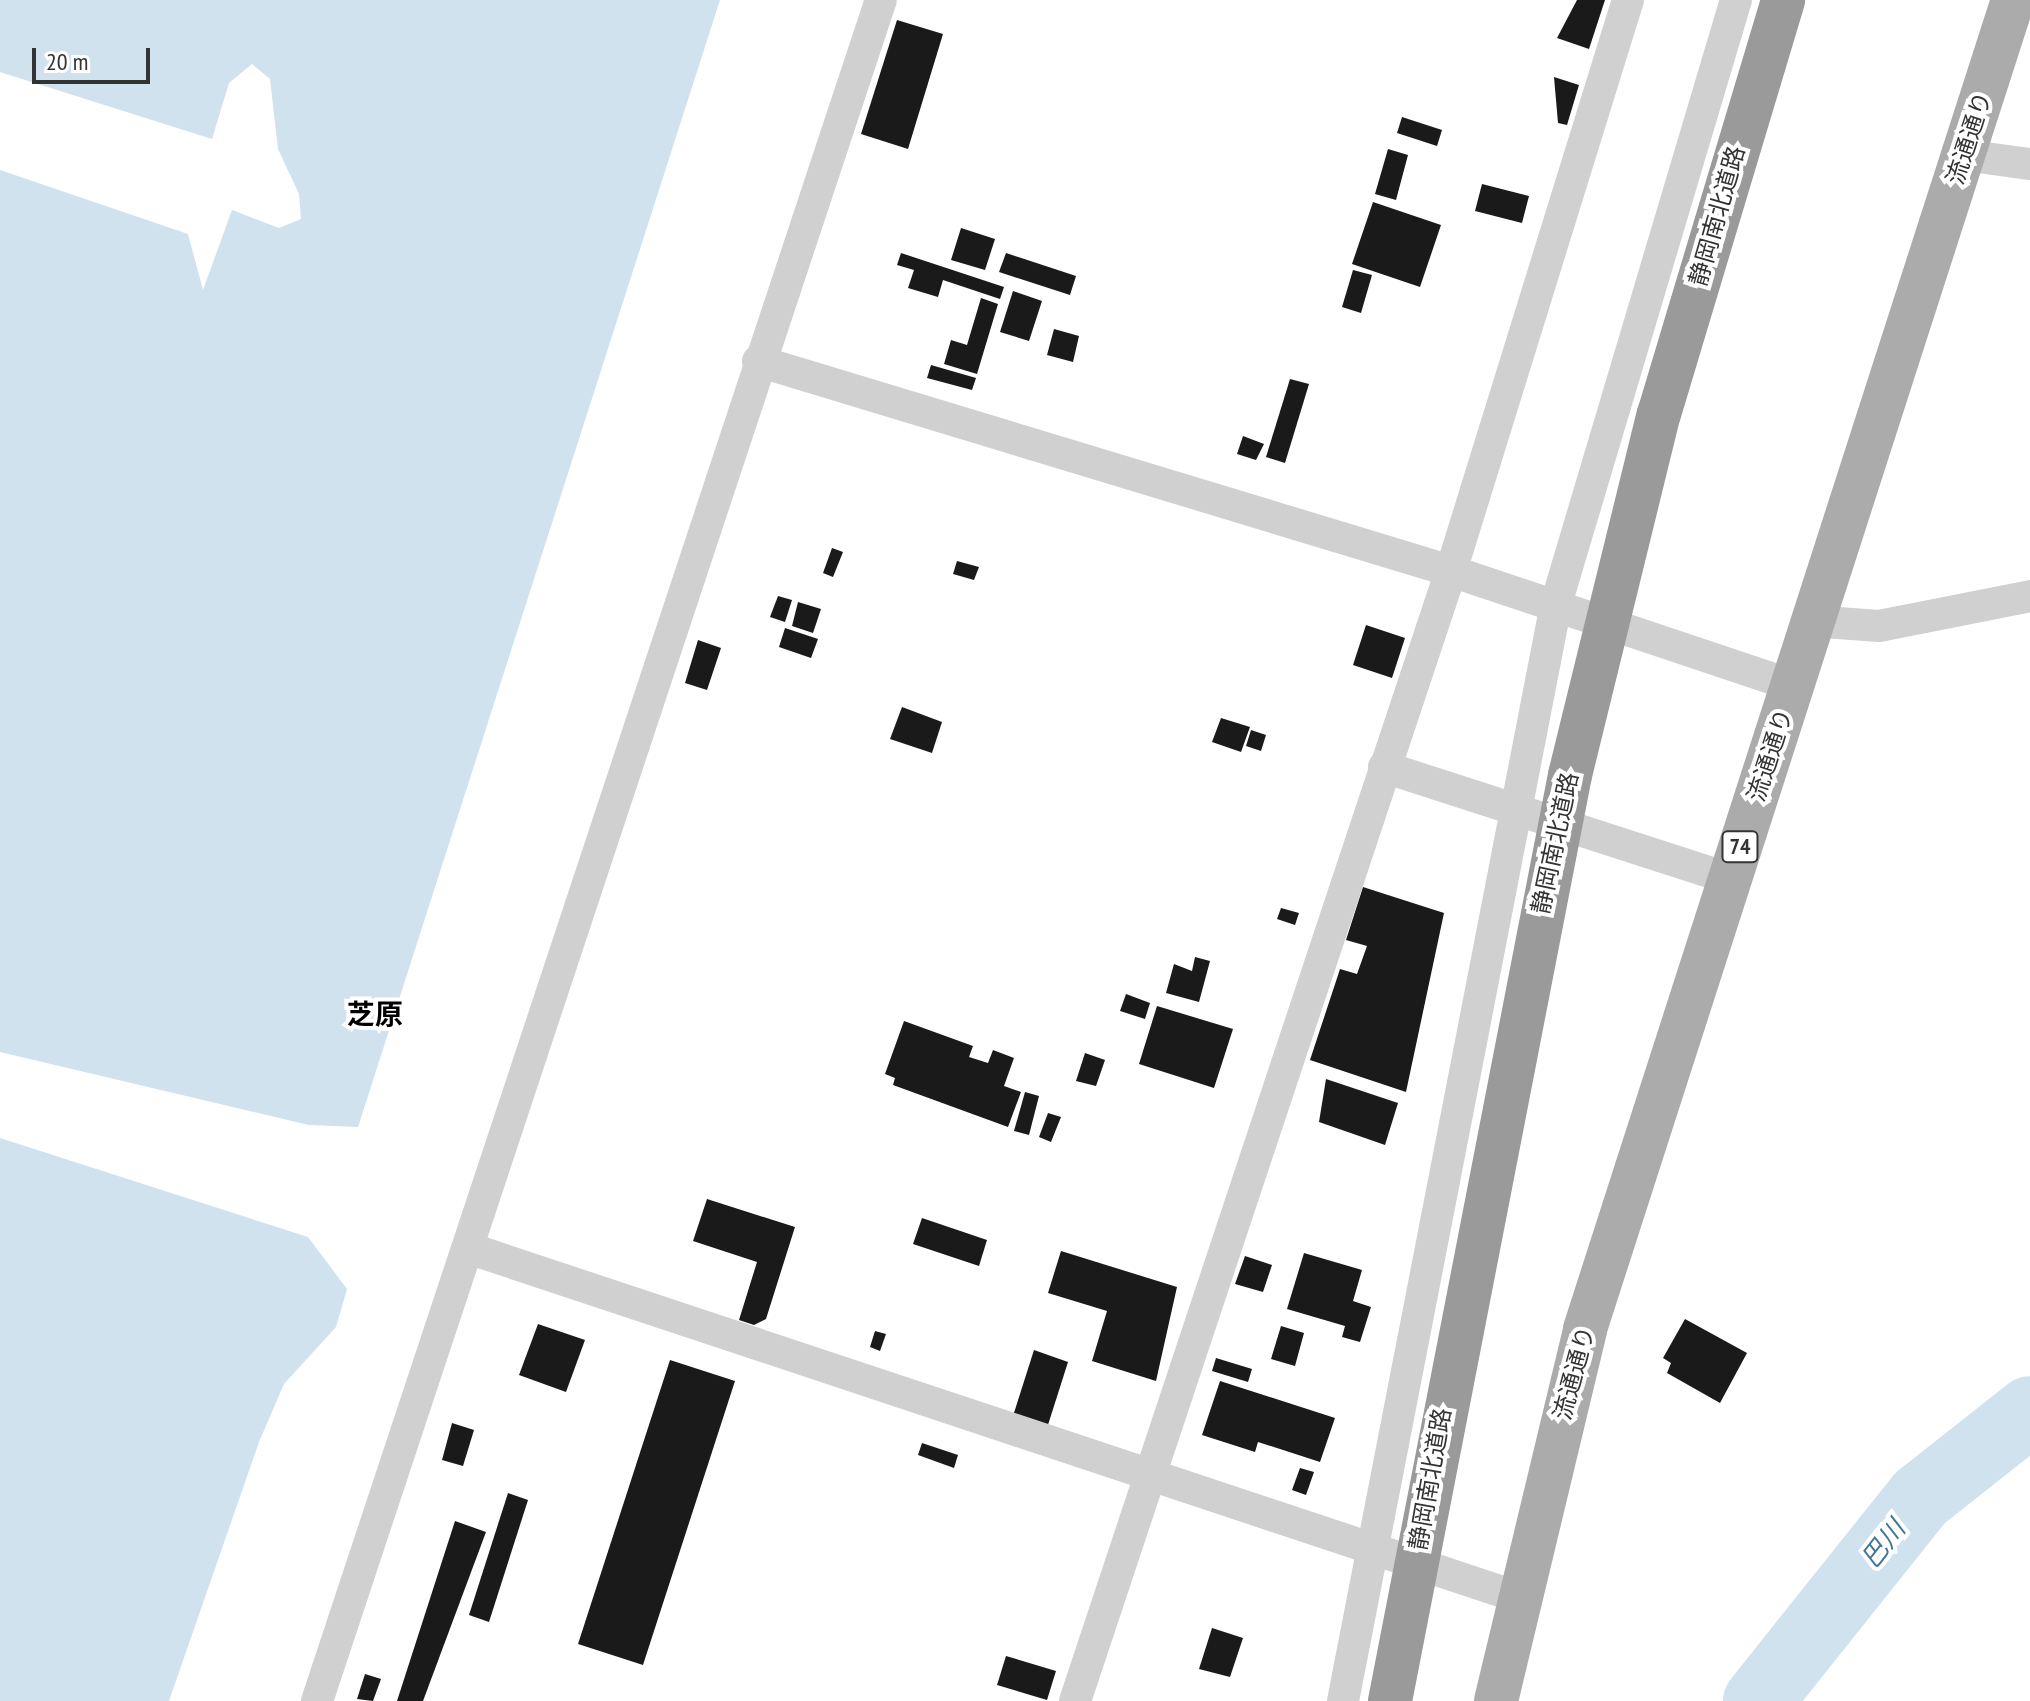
<!DOCTYPE html>
<html>
<head>
<meta charset="utf-8">
<style>
  body { margin:0 }
  #map { position:relative; width:2030px; height:1701px; overflow:hidden; background:#fff; font-family:"PT Sans Narrow","Noto Sans JP",sans-serif }
  div>[style] { position:absolute }
  [style*='--x'] { left:calc(var(--x)*1px); top:calc(var(--y)*1px); width:calc(var(--w)*1px); rotate:calc(var(--a)*1deg) }
  .water>* { inset:0; background:#cfe2ee }
  .river>* { height:70px; margin:-35px; padding:0 35px; transform-origin:35px; border-radius:35px; background:#cfe2ee }
  .building>* { inset:0; background:#1a1a1a }
  .minor>* { height:32px; margin:-16px; padding:0 16px; transform-origin:16px; border-radius:16px; background:#d0d0d0 }
  .primary>* { height:44px; margin:-22px; padding:0 22px; transform-origin:22px; border-radius:22px; background:#ababab }
  .motorway-bridge>* { height:44px; margin:-22px; padding:0 22px; transform-origin:22px; border-radius:22px; background:#9a9a9a }
  span { translate:-50% -50%; white-space:nowrap; text-align:center; line-height:1.15; -webkit-text-stroke:8px #fff; paint-order:stroke }
  .shield-label span { padding:2px 6px; background:#fff; border:2px solid; border-radius:6px; -webkit-text-stroke-width:0 }
  .shield-label { font-size:22px; color:#333; font-weight:700 }
  .street-label { font-size:24px; color:#333 }
  .water-label { font-size:26px; color:#3f7597; font-style:italic }
  .quarter-label { font-size:28px; color:#000; font-weight:700 }
  .scale { position:absolute; left:32px; top:48px; width:118px; height:36px; box-sizing:border-box; border:4px solid #333; border-top:0; padding-left:10px; font-size:24px; line-height:28px; white-space:nowrap; color:#333; -webkit-text-stroke:6px #fff; paint-order:stroke }
</style>
</head>
<body>
<div id="map">
  <div class="water">
    <div style="clip-path:polygon(0 0,720px 0,358px 1127px,309px 1125px,0 1052px,0 170px,188px 234px,203px 290px,232px 210px,279px 228px,301px 219px,299px 194px,278px 149px,270px 79px,252px 64px,229px 83px,212px 139px,0 72px)"></div>
    <div style="clip-path:polygon(0 1138px,308px 1237px,347px 1289px,336px 1327px,284px 1384px,259px 1442px,169px 1701px,0 1701px)"></div>
  </div>
  <div class="river">
    <div style="--x:1758;--y:1701;--w:260;--a:-51.4"></div>
    <div style="--x:1920;--y:1498;--w:140;--a:-38.3"></div>
  </div>
  <div class="building">
    <div style="clip-path:polygon(1577px 0,1605px 0,1589px 49px,1557px 38px)"></div>
    <div style="clip-path:polygon(897px 20px,943px 34px,908px 149px,861px 134px)"></div>
    <div style="clip-path:polygon(1554px 77px,1579px 85px,1567px 125px,1558px 123px)"></div>
    <div style="clip-path:polygon(1402px 117px,1442px 130px,1437px 146px,1397px 133px)"></div>
    <div style="clip-path:polygon(1388px 149px,1408px 155px,1396px 200px,1375px 194px)"></div>
    <div style="clip-path:polygon(1482px 184px,1529px 196px,1522px 223px,1475px 211px)"></div>
    <div style="clip-path:polygon(1373px 202px,1441px 225px,1420px 287px,1352px 264px)"></div>
    <div style="clip-path:polygon(961px 228px,995px 239px,985px 270px,951px 260px)"></div>
    <div style="clip-path:polygon(901px 253px,1004px 287px,1000px 299px,943px 280px,938px 297px,908px 288px,914px 270px,897px 265px)"></div>
    <div style="clip-path:polygon(1006px 253px,1076px 276px,1070px 295px,999px 272px)"></div>
    <div style="clip-path:polygon(1353px 270px,1372px 275px,1361px 313px,1342px 307px)"></div>
    <div style="clip-path:polygon(1013px 291px,1042px 301px,1029px 341px,1000px 332px)"></div>
    <div style="clip-path:polygon(981px 298px,998px 304px,977px 374px,944px 364px,951px 340px,967px 345px)"></div>
    <div style="clip-path:polygon(1054px 329px,1079px 336px,1073px 362px,1047px 355px)"></div>
    <div style="clip-path:polygon(931px 365px,976px 378px,972px 390px,927px 378px)"></div>
    <div style="clip-path:polygon(1290px 379px,1309px 384px,1285px 463px,1266px 457px)"></div>
    <div style="clip-path:polygon(1243px 436px,1264px 444px,1256px 460px,1237px 454px)"></div>
    <div style="clip-path:polygon(832px 548px,843px 552px,833px 577px,823px 573px)"></div>
    <div style="clip-path:polygon(957px 561px,979px 567px,974px 580px,953px 574px)"></div>
    <div style="clip-path:polygon(778px 596px,792px 600px,785px 622px,770px 617px)"></div>
    <div style="clip-path:polygon(798px 602px,821px 609px,813px 633px,792px 626px)"></div>
    <div style="clip-path:polygon(1366px 625px,1405px 638px,1392px 678px,1353px 665px)"></div>
    <div style="clip-path:polygon(785px 628px,818px 639px,811px 658px,779px 647px)"></div>
    <div style="clip-path:polygon(698px 640px,721px 648px,707px 690px,685px 683px)"></div>
    <div style="clip-path:polygon(902px 707px,942px 722px,932px 753px,890px 739px)"></div>
    <div style="clip-path:polygon(1221px 718px,1250px 727px,1241px 752px,1212px 742px)"></div>
    <div style="clip-path:polygon(1251px 730px,1266px 735px,1261px 751px,1246px 746px)"></div>
    <div style="clip-path:polygon(1363px 887px,1444px 913px,1406px 1092px,1310px 1060px,1340px 969px,1357px 974px,1367px 946px,1346px 940px)"></div>
    <div style="clip-path:polygon(1281px 908px,1299px 913px,1295px 925px,1277px 919px)"></div>
    <div style="clip-path:polygon(1195px 957px,1210px 961px,1199px 1002px,1166px 993px,1174px 964px,1192px 971px)"></div>
    <div style="clip-path:polygon(1126px 994px,1150px 1003px,1145px 1019px,1120px 1011px)"></div>
    <div style="clip-path:polygon(1157px 1006px,1233px 1029px,1214px 1088px,1139px 1064px)"></div>
    <div style="clip-path:polygon(904px 1021px,973px 1046px,969px 1057px,988px 1063px,993px 1050px,1014px 1058px,1004px 1086px,1021px 1092px,1008px 1127px,893px 1085px,895px 1078px,885px 1074px)"></div>
    <div style="clip-path:polygon(1085px 1053px,1105px 1060px,1096px 1086px,1076px 1081px)"></div>
    <div style="clip-path:polygon(1326px 1079px,1398px 1103px,1385px 1145px,1319px 1122px)"></div>
    <div style="clip-path:polygon(1025px 1092px,1039px 1096px,1029px 1135px,1014px 1131px)"></div>
    <div style="clip-path:polygon(1048px 1113px,1061px 1117px,1051px 1142px,1039px 1137px)"></div>
    <div style="clip-path:polygon(707px 1199px,795px 1227px,766px 1319px,754px 1325px,739px 1320px,757px 1262px,693px 1241px)"></div>
    <div style="clip-path:polygon(922px 1218px,987px 1240px,979px 1266px,913px 1244px)"></div>
    <div style="clip-path:polygon(1061px 1251px,1177px 1287px,1156px 1381px,1092px 1361px,1107px 1311px,1048px 1293px)"></div>
    <div style="clip-path:polygon(1304px 1253px,1362px 1270px,1353px 1301px,1371px 1307px,1360px 1342px,1342px 1337px,1345px 1326px,1287px 1309px)"></div>
    <div style="clip-path:polygon(1245px 1256px,1272px 1265px,1263px 1292px,1235px 1284px)"></div>
    <div style="clip-path:polygon(1685px 1319px,1747px 1353px,1720px 1403px,1667px 1373px,1671px 1363px,1663px 1358px)"></div>
    <div style="clip-path:polygon(538px 1324px,585px 1340px,566px 1392px,519px 1375px)"></div>
    <div style="clip-path:polygon(1281px 1326px,1304px 1333px,1295px 1366px,1271px 1359px)"></div>
    <div style="clip-path:polygon(875px 1331px,886px 1334px,880px 1351px,870px 1347px)"></div>
    <div style="clip-path:polygon(1034px 1350px,1068px 1362px,1047px 1428px,1013px 1416px)"></div>
    <div style="clip-path:polygon(1216px 1358px,1252px 1369px,1248px 1382px,1212px 1371px)"></div>
    <div style="clip-path:polygon(670px 1360px,735px 1381px,643px 1665px,578px 1644px)"></div>
    <div style="clip-path:polygon(1220px 1381px,1335px 1418px,1320px 1462px,1258px 1442px,1255px 1452px,1202px 1435px)"></div>
    <div style="clip-path:polygon(452px 1423px,474px 1430px,463px 1466px,442px 1460px)"></div>
    <div style="clip-path:polygon(922px 1443px,958px 1455px,954px 1468px,918px 1455px)"></div>
    <div style="clip-path:polygon(1300px 1468px,1314px 1472px,1306px 1495px,1292px 1490px)"></div>
    <div style="clip-path:polygon(508px 1493px,528px 1500px,489px 1622px,469px 1615px)"></div>
    <div style="clip-path:polygon(455px 1521px,486px 1532px,423px 1701px,397px 1701px)"></div>
    <div style="clip-path:polygon(1212px 1628px,1243px 1638px,1230px 1677px,1199px 1669px)"></div>
    <div style="clip-path:polygon(1006px 1656px,1056px 1671px,1047px 1700px,997px 1685px)"></div>
    <div style="clip-path:polygon(365px 1674px,381px 1679px,373px 1701px,357px 1699px)"></div>
  </div>
  <div class="minor">
    <div style="--x:1964;--y:155;--w:67;--a:7.8"></div>
    <div style="--x:758;--y:361;--w:724;--a:16.86"></div>
    <div style="--x:1451;--y:571;--w:360;--a:18.5"></div>
    <div style="--x:1811;--y:621;--w:68;--a:4.2"></div>
    <div style="--x:1879;--y:626;--w:154;--a:-11.2"></div>
    <div style="--x:1384;--y:767;--w:364;--a:17.9"></div>
    <div style="--x:468;--y:1248;--w:1106;--a:18.39"></div>
    <div style="--x:317;--y:1701;--w:1792;--a:-71.66"></div>
    <div style="--x:1075;--y:1701;--w:1191;--a:-71.6"></div>
    <div style="--x:1451;--y:571;--w:598;--a:-72.78"></div>
    <div style="--x:1343;--y:1701;--w:1117;--a:-79.01"></div>
    <div style="--x:1556;--y:604;--w:630;--a:-73.41"></div>
  </div>
  <div class="primary">
    <div style="--x:1496;--y:1701;--w:382;--a:-76.5"></div>
    <div style="--x:1585;--y:1329;--w:1396;--a:-72.15"></div>
  </div>
  <div class="motorway-bridge">
    <div style="--x:1390;--y:1701;--w:943;--a:-79"></div>
    <div style="--x:1570;--y:775;--w:372;--a:-76.2"></div>
    <div style="--x:1659;--y:414;--w:432;--a:-73.3"></div>
  </div>
  <div class="shield-label">
    <span style="left:1740px;top:847px">74</span>
  </div>
  <div class="street-label">
    <span style="left:1969px;top:138px;rotate:-72deg">流通通り</span>
    <span style="left:1717px;top:216px;rotate:-74deg">静岡南北道路</span>
    <span style="left:1770px;top:755px;rotate:-72deg">流通通り</span>
    <span style="left:1555px;top:843px;rotate:-78deg">静岡南北道路</span>
    <span style="left:1574px;top:1373px;rotate:-75deg">流通通り</span>
    <span style="left:1430px;top:1479px;rotate:-80deg">静岡南北道路</span>
  </div>
  <div class="water-label">
    <span style="left:1883px;top:1544px;rotate:-52deg">巴川</span>
  </div>
  <div class="quarter-label">
    <span style="left:375px;top:1014px">芝原</span>
  </div>
  <div class="scale">20 m</div>
</div>
</body>
</html>
